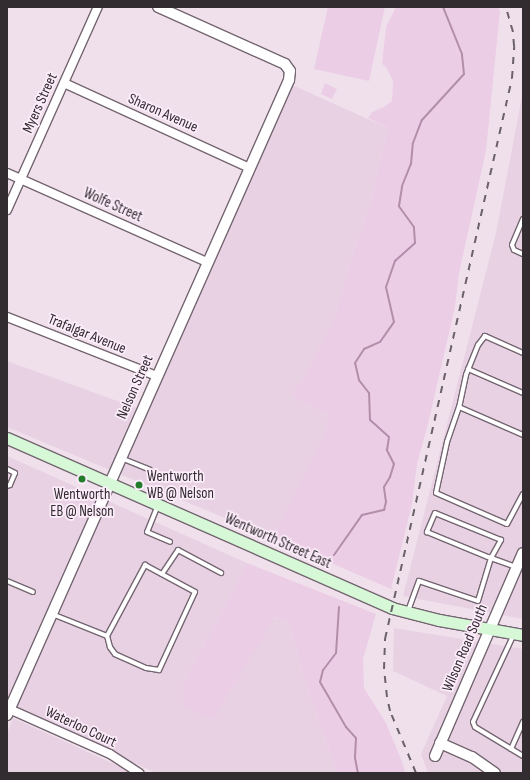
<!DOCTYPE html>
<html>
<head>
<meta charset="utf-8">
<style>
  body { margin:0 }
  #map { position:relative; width:530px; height:780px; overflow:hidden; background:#f0e0ec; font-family:"Sofia Sans Condensed",sans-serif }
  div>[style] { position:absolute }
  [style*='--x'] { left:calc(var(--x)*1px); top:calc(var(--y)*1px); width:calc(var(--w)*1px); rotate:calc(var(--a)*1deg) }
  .built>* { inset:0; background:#e7d1e3 }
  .green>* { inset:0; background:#eccde6 }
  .stream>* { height:2px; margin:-1px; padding:0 1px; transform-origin:1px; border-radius:1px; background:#b28eab }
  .roads { filter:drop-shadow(1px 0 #746671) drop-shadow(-1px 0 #746671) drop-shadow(0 1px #746671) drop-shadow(0 -1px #746671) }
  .service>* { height:4px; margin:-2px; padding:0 2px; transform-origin:2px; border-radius:2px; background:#fff }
  .minor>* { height:8px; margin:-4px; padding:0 4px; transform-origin:4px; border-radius:4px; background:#fff }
  .tertiary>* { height:10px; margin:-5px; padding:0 5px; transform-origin:5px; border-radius:5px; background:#fff }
  .secondary>* { height:11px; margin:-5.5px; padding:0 5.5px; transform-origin:5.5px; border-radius:5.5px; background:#d6f8d7 }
  .rail>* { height:2px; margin-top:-1px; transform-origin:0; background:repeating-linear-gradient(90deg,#6b6269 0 7px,transparent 0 14px) }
  .dots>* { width:11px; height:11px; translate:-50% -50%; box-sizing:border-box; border:2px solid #fdedfa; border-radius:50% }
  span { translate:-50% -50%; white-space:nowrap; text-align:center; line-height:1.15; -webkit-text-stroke:3.5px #fdedfa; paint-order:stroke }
  .street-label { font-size:15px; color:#322c31 }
  .poi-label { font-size:15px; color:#322c31 }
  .left { translate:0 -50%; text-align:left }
  .frame { position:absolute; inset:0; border:8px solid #322c31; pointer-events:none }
</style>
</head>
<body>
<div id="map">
  <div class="built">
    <div style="clip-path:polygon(292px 85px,388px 128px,369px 208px,353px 253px,335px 317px,305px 375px,291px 395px,328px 414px,325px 434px,273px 538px,7px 427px,7px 361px,142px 410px)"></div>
    <div style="clip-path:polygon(523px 91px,523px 619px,403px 596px,496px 233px)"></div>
    <div style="clip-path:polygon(7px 456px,247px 563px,183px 685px,213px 720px,274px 617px,289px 622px,304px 678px,337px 773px,156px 773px,7px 704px)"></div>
    <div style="clip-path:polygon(394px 628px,523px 649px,523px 773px,428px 773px,421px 754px,447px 696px,393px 671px)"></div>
    <div style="clip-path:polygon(13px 718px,134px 773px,7px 773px,7px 733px)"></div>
  </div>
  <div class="green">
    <div style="clip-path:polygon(328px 7px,385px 7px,369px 81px,314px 69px)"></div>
    <div style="clip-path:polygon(396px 7px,498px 7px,500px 11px,486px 151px,459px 273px,455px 307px,428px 424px,417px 464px,412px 504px,391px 589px,273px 538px,325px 434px,328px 414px,291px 395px,305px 375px,335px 317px,353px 253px,369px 208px,388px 128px,368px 118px,372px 112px,384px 107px,392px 101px,393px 81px,386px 67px,382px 64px,386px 27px)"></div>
    <div style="clip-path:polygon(325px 83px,337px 89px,332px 99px,321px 94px)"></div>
    <div style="clip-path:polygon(247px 563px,376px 614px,363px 659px,364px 688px,386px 723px,403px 764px,405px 773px,337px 773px,304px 678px,289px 622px,275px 617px,213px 720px,184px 706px,183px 685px)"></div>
  </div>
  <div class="stream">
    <div style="--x:334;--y:555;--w:49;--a:-55"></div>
    <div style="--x:362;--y:515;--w:23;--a:-13"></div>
    <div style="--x:384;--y:510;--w:8;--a:-76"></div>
    <div style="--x:386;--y:502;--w:15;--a:-98"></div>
    <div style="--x:384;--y:487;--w:12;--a:-59"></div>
    <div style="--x:390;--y:477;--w:14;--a:-73"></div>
    <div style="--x:394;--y:464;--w:16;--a:-117"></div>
    <div style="--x:387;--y:450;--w:13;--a:-81"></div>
    <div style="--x:389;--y:437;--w:25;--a:-138"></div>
    <div style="--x:370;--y:420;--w:27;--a:-92"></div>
    <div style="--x:369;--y:393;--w:16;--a:-128"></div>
    <div style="--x:359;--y:380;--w:17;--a:-103"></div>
    <div style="--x:355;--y:363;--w:17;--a:-57"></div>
    <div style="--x:364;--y:349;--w:17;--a:-24"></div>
    <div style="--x:380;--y:342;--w:24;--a:-55"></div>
    <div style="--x:394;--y:322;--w:36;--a:-103"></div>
    <div style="--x:386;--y:287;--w:28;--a:-71"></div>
    <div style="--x:395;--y:261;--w:27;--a:-42"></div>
    <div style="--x:415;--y:243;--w:16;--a:-94"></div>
    <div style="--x:414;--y:227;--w:26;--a:-126"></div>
    <div style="--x:399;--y:206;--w:20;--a:-81"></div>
    <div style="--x:402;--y:186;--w:24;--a:-68"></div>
    <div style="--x:411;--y:164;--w:21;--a:-85"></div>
    <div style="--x:413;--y:143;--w:25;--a:-69"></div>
    <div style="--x:422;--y:120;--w:62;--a:-47.6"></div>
    <div style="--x:464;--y:74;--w:20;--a:-96"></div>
    <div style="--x:462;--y:54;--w:51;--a:-112"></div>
    <div style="--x:339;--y:607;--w:46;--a:93.7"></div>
    <div style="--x:336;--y:653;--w:21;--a:127"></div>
    <div style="--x:323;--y:670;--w:12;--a:104"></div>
    <div style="--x:320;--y:682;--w:52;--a:60"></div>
    <div style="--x:346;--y:727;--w:15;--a:48"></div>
    <div style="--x:356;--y:738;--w:20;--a:93"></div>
    <div style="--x:355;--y:758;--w:15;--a:79"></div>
  </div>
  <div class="roads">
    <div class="service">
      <div style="--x:523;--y:219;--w:28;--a:113"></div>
      <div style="--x:512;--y:245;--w:5;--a:68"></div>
      <div style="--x:514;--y:250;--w:10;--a:24"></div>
      <div style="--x:523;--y:353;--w:42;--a:-155.9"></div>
      <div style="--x:485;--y:336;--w:11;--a:128"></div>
      <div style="--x:478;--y:345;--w:32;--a:112"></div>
      <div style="--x:466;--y:375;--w:33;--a:102"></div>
      <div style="--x:459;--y:407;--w:70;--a:23.6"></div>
      <div style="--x:468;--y:369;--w:60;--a:23.6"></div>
      <div style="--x:459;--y:407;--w:37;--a:109"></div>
      <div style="--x:447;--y:442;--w:52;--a:102.2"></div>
      <div style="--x:436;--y:493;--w:77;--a:23.6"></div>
      <div style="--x:507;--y:524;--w:34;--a:-62"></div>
      <div style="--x:121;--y:458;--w:31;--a:22"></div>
      <div style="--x:7;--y:469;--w:9;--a:27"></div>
      <div style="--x:15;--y:473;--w:13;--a:113"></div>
      <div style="--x:10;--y:485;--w:3;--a:162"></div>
      <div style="--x:158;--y:505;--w:29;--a:112"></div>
      <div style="--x:147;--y:532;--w:25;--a:23"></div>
      <div style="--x:162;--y:574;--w:29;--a:-56"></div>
      <div style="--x:178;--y:550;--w:49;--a:28.1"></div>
      <div style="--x:7;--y:581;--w:28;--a:23"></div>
      <div style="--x:408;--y:611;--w:32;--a:-70"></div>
      <div style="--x:419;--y:581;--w:62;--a:18.7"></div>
      <div style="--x:478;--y:601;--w:45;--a:-73.2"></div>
      <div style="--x:491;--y:558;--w:21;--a:-61"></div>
      <div style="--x:501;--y:540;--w:71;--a:-157.8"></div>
      <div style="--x:435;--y:513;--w:21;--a:113"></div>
      <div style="--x:427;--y:532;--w:66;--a:22.3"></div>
      <div style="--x:488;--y:557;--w:3;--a:18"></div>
      <div style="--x:491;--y:558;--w:27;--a:20"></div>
      <div style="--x:52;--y:614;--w:59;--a:21.8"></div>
      <div style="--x:107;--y:636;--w:81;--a:-61.8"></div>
      <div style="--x:145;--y:565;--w:57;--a:28.4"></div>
      <div style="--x:195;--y:592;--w:86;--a:114.8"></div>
      <div style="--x:159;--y:670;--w:13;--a:-171"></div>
      <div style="--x:146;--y:668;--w:34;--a:-156"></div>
      <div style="--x:115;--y:654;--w:9;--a:-126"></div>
      <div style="--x:110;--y:647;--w:11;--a:-105"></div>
      <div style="--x:514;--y:634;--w:97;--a:115"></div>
      <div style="--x:473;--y:722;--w:5;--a:68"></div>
      <div style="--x:475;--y:727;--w:56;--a:31.1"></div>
      <div style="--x:511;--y:749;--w:30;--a:-66"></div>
    </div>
    <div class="minor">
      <div style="--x:64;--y:83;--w:205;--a:24.6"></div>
      <div style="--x:7;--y:173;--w:219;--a:24"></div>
      <div style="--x:7;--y:210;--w:222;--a:-65.9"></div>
      <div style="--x:7;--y:317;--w:161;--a:21.5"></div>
      <div style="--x:7;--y:708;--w:113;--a:24.1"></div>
      <div style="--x:110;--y:754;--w:35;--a:33"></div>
    </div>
    <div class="tertiary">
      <div style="--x:7;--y:715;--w:695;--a:-66.05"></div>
      <div style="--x:289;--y:80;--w:9;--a:-84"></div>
      <div style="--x:290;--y:71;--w:9;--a:-126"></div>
      <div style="--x:285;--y:64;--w:139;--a:-155.8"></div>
      <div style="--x:440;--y:743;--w:35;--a:24"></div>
      <div style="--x:472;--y:757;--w:28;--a:35"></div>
      <div style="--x:435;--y:756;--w:221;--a:-66.6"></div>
    </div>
    <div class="secondary">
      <div style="--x:7;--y:438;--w:421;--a:23.8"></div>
      <div style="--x:392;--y:608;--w:49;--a:14.3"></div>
      <div style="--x:439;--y:620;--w:85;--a:10.1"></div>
    </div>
  </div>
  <div class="rail">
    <div style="--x:416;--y:773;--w:67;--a:-112.8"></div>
    <div style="--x:390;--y:711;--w:14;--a:-102"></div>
    <div style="--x:387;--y:697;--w:28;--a:-96"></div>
    <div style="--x:384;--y:669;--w:30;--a:-88"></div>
    <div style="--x:385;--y:639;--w:575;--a:-77.24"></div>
    <div style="--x:512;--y:78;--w:32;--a:-86"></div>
    <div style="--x:514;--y:46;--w:14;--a:-94"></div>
    <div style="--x:513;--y:32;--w:26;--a:-106"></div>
  </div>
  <div class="dots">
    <div style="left:82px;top:479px;background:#237c2a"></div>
    <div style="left:139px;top:485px;background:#237c2a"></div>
  </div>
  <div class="street-label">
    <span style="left:40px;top:103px;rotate:-66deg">Myers Street</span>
    <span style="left:163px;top:113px;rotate:24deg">Sharon Avenue</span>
    <span style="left:113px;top:205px;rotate:24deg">Wolfe Street</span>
    <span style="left:87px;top:334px;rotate:22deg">Trafalgar Avenue</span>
    <span style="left:135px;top:387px;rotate:-66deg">Nelson Street</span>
    <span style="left:278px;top:541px;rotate:24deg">Wentworth Street East</span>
    <span style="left:465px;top:648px;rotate:-67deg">Wilson Road South</span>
    <span style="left:81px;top:727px;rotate:25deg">Waterloo Court</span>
  </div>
  <div class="poi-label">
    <span class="left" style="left:147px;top:485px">Wentworth<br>WB @ Nelson</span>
    <span style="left:82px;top:503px">Wentworth<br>EB @ Nelson</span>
  </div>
  <div class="frame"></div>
</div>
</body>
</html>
